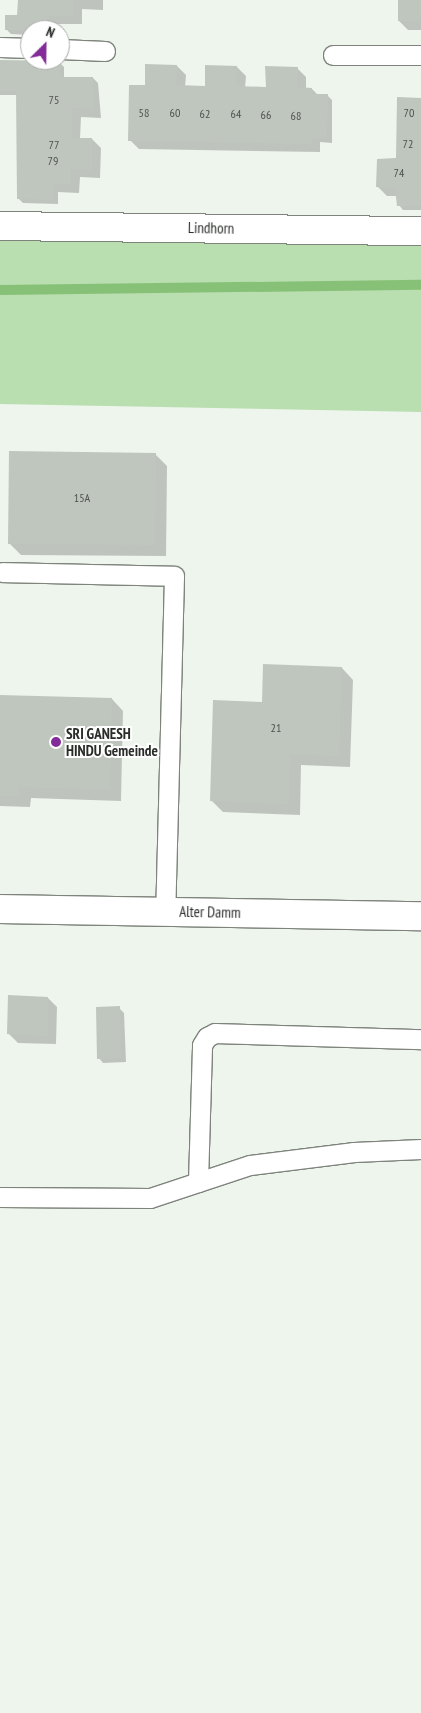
<!DOCTYPE html>
<html>
<head>
<meta charset="utf-8">
<style>
  body { margin:0 }
  #map { position:relative; width:421px; height:1713px; overflow:hidden; background:#eef5ed; font-family:"PT Sans Narrow",sans-serif }
  div>[style] { position:absolute }
  [style*='--x'] { left:calc(var(--x)*1px); top:calc(var(--y)*1px); width:calc(var(--w)*1px); rotate:calc(var(--a)*1deg) }
  .green>* { inset:0; background:#b9deb0 }
  .shadow>* { inset:0; background:#0003 }
  .stream>* { height:10px; margin:-5px; padding:0 5px; transform-origin:5px; border-radius:5px; background:#87c177 }
  .building>* { inset:0; background:#bfc6be }
  .roads { filter:drop-shadow(1px 0 #7e847c) drop-shadow(-1px 0 #7e847c) drop-shadow(0 1px #7e847c) drop-shadow(0 -1px #7e847c) }
  .lane>* { height:19px; margin:-9.5px; padding:0 9.5px; transform-origin:9.5px; border-radius:9.5px; background:#fff }
  .street>* { height:28px; margin:-14px; padding:0 14px; transform-origin:14px; border-radius:14px; background:#fff }
  .dots>* { width:14px; height:14px; translate:-50% -50%; box-sizing:border-box; border:2px solid #fff; border-radius:50% }
  span { translate:-50% -50%; white-space:nowrap; text-align:center; line-height:1.15; -webkit-text-stroke:4px #fff; paint-order:stroke }
  .number-label { font-size:12px; color:#4e524e }
  .number-label span { -webkit-text-stroke-width:0 }
  .street-label { font-size:15px; color:#292c29 }
  .poi-label { font-size:15px; color:#292c29; font-weight:700 }
  .left { translate:0 -50%; text-align:left }
  .north { position:absolute; left:20px; top:20px; width:50px; height:50px; box-sizing:border-box; background:#fff; border:1px solid #a9aba9; border-radius:50%; rotate:23deg; font-size:14px; font-weight:700; line-height:20px; text-align:center; color:#292c29 }
  .north::after { content:''; display:block; margin:auto; width:18px; height:22px; background:#832b98; clip-path:polygon(50% 0,100% 100%,50% 72%,0 100%) }
</style>
</head>
<body>
<div id="map">
  <div class="green">
    <div style="clip-path:polygon(0 240px,421px 242px,421px 412px,0 404px)"></div>
  </div>
  <div class="shadow">
    <div style="clip-path:polygon(19px 0,103px 0,103px 10px,82px 9px,82px 24px,51px 24px,51px 30px,48px 30px,46px 24px,46px 30px,30px 30px,30px 35px,11px 34px,6px 29px,19px 16px)"></div>
    <div style="clip-path:polygon(400px 0,421px 0,421px 30px,408px 30px,399px 21px)"></div>
    <div style="clip-path:polygon(0 61px,59px 62px,64px 67px,64px 78px,93px 78px,98px 83px,101px 118px,81px 117px,80px 139px,92px 139px,101px 148px,100px 178px,80px 177px,79px 193px,58px 192px,58px 204px,23px 203px,18px 198px,17px 95px,0 95px)"></div>
    <div style="clip-path:polygon(177px 66px,186px 75px,185px 87px,206px 87px,237px 67px,246px 76px,245px 88px,267px 88px,297px 68px,306px 77px,306px 89px,312px 89px,318px 95px,327px 95px,332px 100px,332px 143px,320px 142px,320px 152px,139px 149px,130px 140px,146px 86px)"></div>
    <div style="clip-path:polygon(421px 99px,421px 210px,403px 210px,399px 205px,399px 196px,387px 196px,378px 187px,397px 160px)"></div>
    <div style="clip-path:polygon(155px 454px,167px 466px,166px 556px,21px 555px,9px 543px)"></div>
    <div style="clip-path:polygon(342px 668px,353px 680px,350px 767px,301px 765px,300px 815px,223px 812px,211px 800px,263px 703px)"></div>
    <div style="clip-path:polygon(0 696px,112px 699px,123px 711px,121px 801px,31px 798px,30px 807px,0 806px)"></div>
    <div style="clip-path:polygon(48px 998px,57px 1007px,56px 1044px,18px 1043px,9px 1034px)"></div>
    <div style="clip-path:polygon(119px 1008px,124px 1013px,126px 1062px,103px 1063px,99px 1058px)"></div>
  </div>
  <div class="stream">
    <div style="--x:0;--y:290;--w:421;--a:-0.7"></div>
  </div>
  <div class="building">
    <div style="clip-path:polygon(18px 0,74px 0,73px 16px,47px 16px,47px 30px,5px 30px,5px 15px,17px 15px)"></div>
    <div style="clip-path:polygon(398px 0,421px 0,421px 21px,398px 21px)"></div>
    <div style="clip-path:polygon(0 60px,60px 61px,60px 77px,93px 77px,93px 109px,72px 108px,72px 138px,92px 138px,92px 170px,71px 169px,71px 184px,54px 184px,54px 200px,17px 199px,16px 91px,0 91px)"></div>
    <div style="clip-path:polygon(145px 64px,177px 65px,176px 85px,205px 86px,205px 65px,237px 66px,236px 86px,266px 87px,265px 66px,298px 67px,297px 87px,312px 88px,312px 94px,328px 94px,327px 138px,312px 138px,311px 144px,128px 141px,129px 85px,145px 85px)"></div>
    <div style="clip-path:polygon(397px 97px,421px 98px,421px 206px,397px 206px,395px 188px,376px 187px,377px 159px,396px 158px)"></div>
    <div style="clip-path:polygon(9px 451px,156px 453px,155px 545px,8px 544px)"></div>
    <div style="clip-path:polygon(263px 664px,342px 667px,339px 756px,290px 754px,289px 804px,210px 801px,213px 700px,262px 702px)"></div>
    <div style="clip-path:polygon(0 695px,112px 698px,110px 790px,19px 787px,19px 796px,0 796px)"></div>
    <div style="clip-path:polygon(8px 995px,48px 997px,48px 1036px,7px 1034px)"></div>
    <div style="clip-path:polygon(120px 1006px,121px 1058px,97px 1059px,96px 1007px)"></div>
  </div>
  <div class="roads">
    <div class="lane">
      <div style="--x:0;--y:47;--w:30;--a:2"></div>
      <div style="--x:60;--y:49;--w:45;--a:2.5"></div>
      <div style="--x:333;--y:55;--w:88;--a:0"></div>
      <div style="--x:2;--y:572;--w:172;--a:1.3"></div>
      <div style="--x:174;--y:576;--w:336;--a:91.5"></div>
      <div style="--x:198;--y:1182;--w:137;--a:-88.3"></div>
      <div style="--x:202;--y:1045;--w:9;--a:-58"></div>
      <div style="--x:207;--y:1037;--w:9;--a:-27"></div>
      <div style="--x:215;--y:1033;--w:206;--a:1.7"></div>
      <div style="--x:0;--y:1197;--w:150;--a:0.4"></div>
      <div style="--x:150;--y:1198;--w:105;--a:-18.3"></div>
      <div style="--x:250;--y:1165;--w:105;--a:-7.1"></div>
      <div style="--x:354;--y:1152;--w:67;--a:-2.6"></div>
    </div>
    <div class="street">
      <div style="--x:0;--y:226;--w:421;--a:0.7"></div>
      <div style="--x:0;--y:909;--w:421;--a:1"></div>
    </div>
  </div>
  <div class="dots">
    <div style="left:56px;top:742px;background:#832b98"></div>
  </div>
  <div class="number-label">
    <span style="left:54px;top:100px">75</span>
    <span style="left:144px;top:113px">58</span>
    <span style="left:175px;top:113px">60</span>
    <span style="left:409px;top:113px">70</span>
    <span style="left:205px;top:114px">62</span>
    <span style="left:236px;top:114px">64</span>
    <span style="left:266px;top:115px">66</span>
    <span style="left:296px;top:116px">68</span>
    <span style="left:408px;top:144px">72</span>
    <span style="left:54px;top:145px">77</span>
    <span style="left:53px;top:161px">79</span>
    <span style="left:399px;top:173px">74</span>
    <span style="left:82px;top:498px">15A</span>
    <span style="left:276px;top:728px">21</span>
  </div>
  <div class="street-label">
    <span style="left:211px;top:228px;rotate:1deg">Lindhorn</span>
    <span style="left:210px;top:912px;rotate:1deg">Alter Damm</span>
  </div>
  <div class="poi-label">
    <span class="left" style="left:66px;top:742px">SRI GANESH<br>HINDU Gemeinde</span>
  </div>
  <div class="north">N</div>
</div>
</body>
</html>
